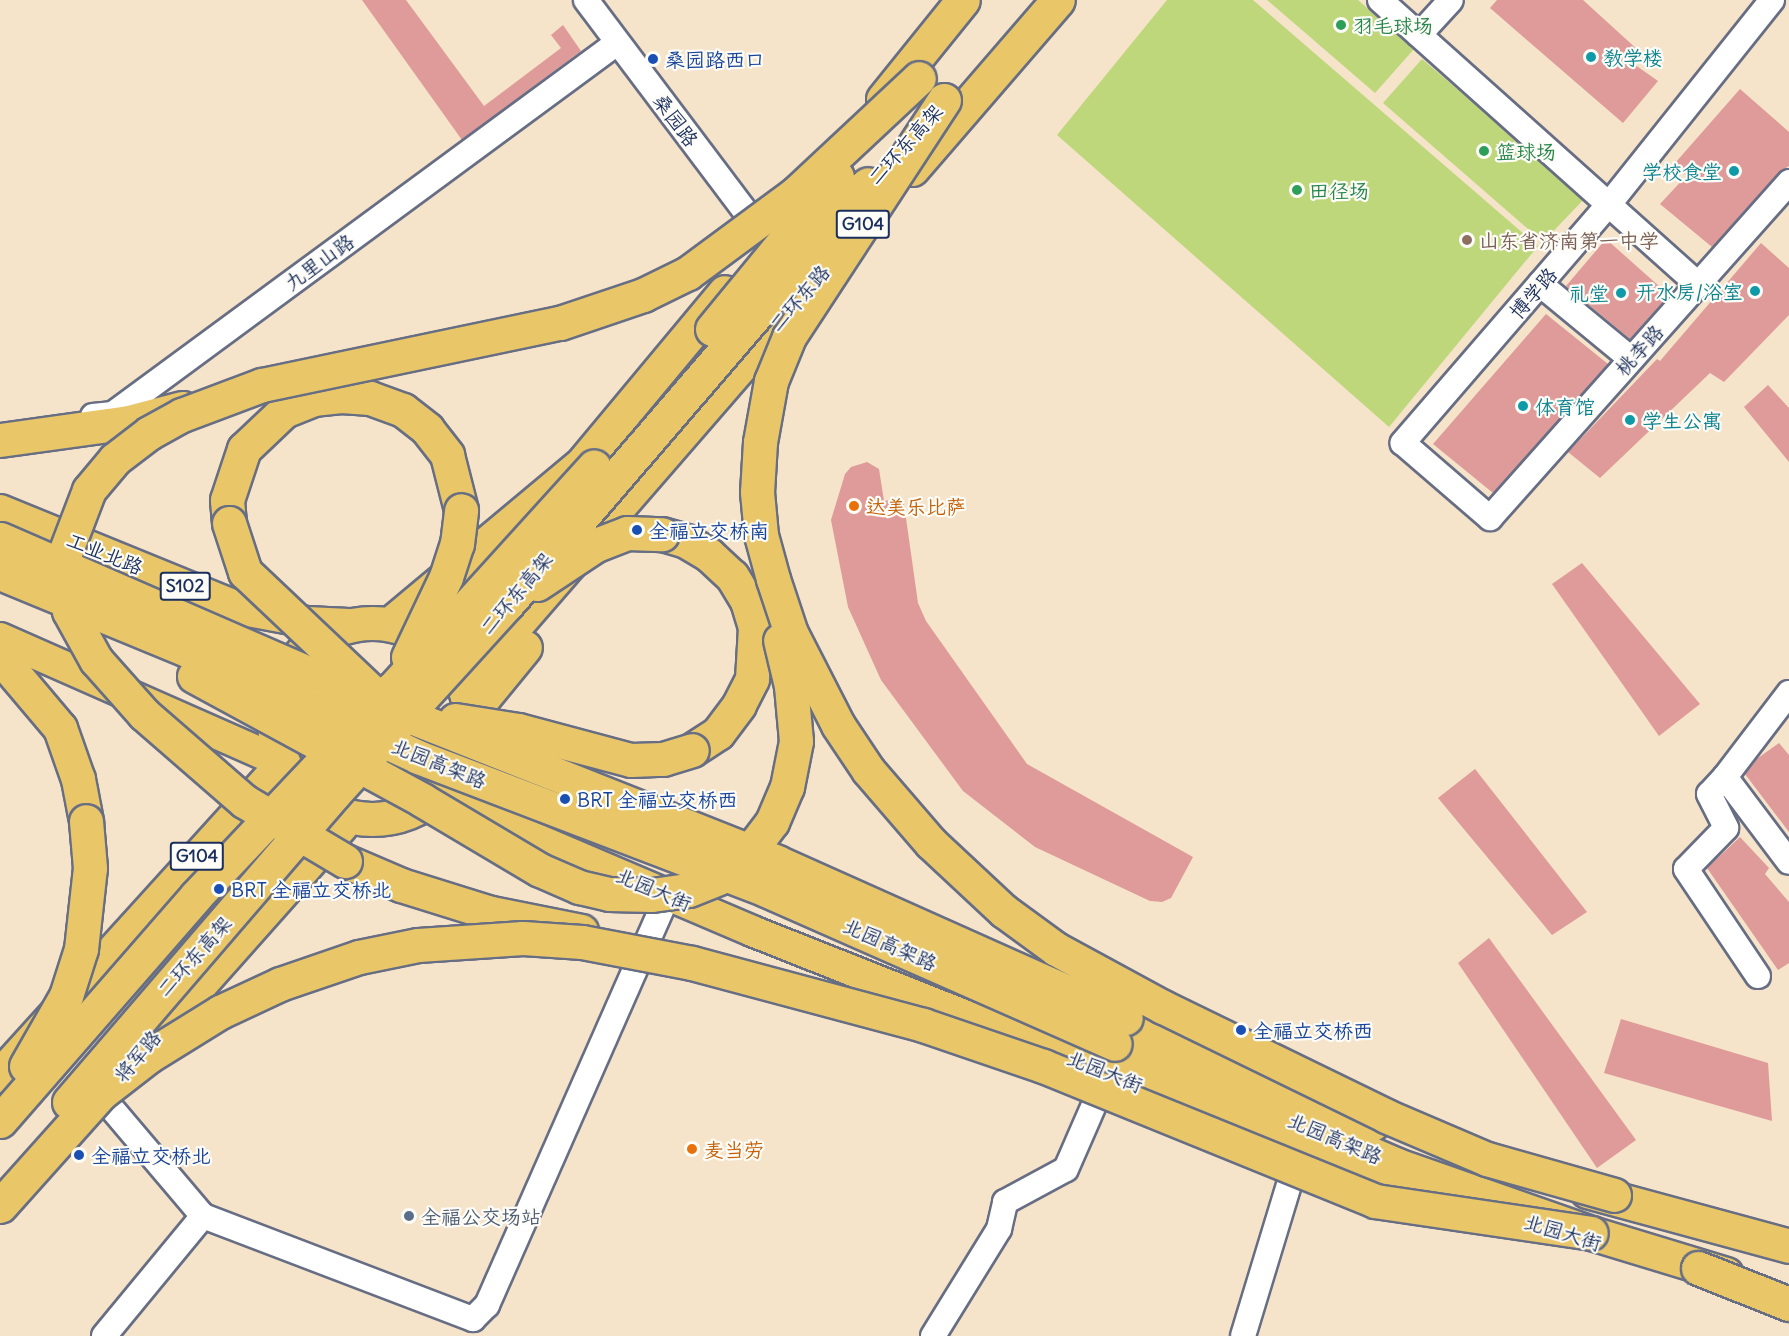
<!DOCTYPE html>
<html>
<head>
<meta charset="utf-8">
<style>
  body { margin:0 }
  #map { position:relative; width:1789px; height:1336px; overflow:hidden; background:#f5e3ca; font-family:Delius,"LXGW WenKai TC",sans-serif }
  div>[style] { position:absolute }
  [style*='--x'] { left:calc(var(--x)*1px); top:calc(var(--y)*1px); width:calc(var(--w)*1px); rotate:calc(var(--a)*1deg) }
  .green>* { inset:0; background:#bed77b }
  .building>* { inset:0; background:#de9b9a }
  .roads { filter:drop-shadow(2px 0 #676e84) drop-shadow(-2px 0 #676e84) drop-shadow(0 2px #676e84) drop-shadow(0 -2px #676e84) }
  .minor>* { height:24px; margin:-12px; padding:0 12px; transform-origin:12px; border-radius:12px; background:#fff }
  .major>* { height:30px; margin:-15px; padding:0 15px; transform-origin:15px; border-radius:15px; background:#e9c769 }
  .highway>* { height:33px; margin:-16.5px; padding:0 16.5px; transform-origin:16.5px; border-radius:16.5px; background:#e9c769 }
  .highway>.ring { margin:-16.5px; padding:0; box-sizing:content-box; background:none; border:33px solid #e9c769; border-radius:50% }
  .bridges { filter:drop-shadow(2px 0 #676e84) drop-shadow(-2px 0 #676e84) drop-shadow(0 2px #676e84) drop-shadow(0 -2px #676e84) }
  .highway-bridge>* { height:33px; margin:-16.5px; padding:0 16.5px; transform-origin:16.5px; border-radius:16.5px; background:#e9c769 }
  .dots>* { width:16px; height:16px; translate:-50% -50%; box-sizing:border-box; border:3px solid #fdfcf7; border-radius:50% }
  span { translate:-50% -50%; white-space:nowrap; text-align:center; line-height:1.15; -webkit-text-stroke:4.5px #fdfcf7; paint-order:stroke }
  .shield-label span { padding:2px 4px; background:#fdfcf7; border:2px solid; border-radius:4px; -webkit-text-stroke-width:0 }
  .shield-label { font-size:18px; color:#1b2f5e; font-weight:700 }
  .leisure-label { font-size:20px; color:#27864d }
  .left { translate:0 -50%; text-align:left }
  .culture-label { font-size:20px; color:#0d838f }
  .right { translate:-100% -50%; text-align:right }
  .transit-label { font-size:20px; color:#164399 }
  .street-label { font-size:20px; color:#1b2f5e }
  .education-label { font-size:20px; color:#785e54 }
  .food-label { font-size:20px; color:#c56008 }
  .service-label { font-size:20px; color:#4e5e75 }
</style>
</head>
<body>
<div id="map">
  <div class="green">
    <div style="clip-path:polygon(1167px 0,1253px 0,1538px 246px,1389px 427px,1057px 135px)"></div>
    <div style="clip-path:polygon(1267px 0,1358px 0,1414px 49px,1375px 93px)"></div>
    <div style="clip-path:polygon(1422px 59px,1585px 198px,1543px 242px,1383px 103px)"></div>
  </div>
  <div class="building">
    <div style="clip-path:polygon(362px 0,406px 0,484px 106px,561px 48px,551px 35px,563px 25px,581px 51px,462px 140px)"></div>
    <div style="clip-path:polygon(1497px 0,1583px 0,1639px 51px,1631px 62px,1658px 81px,1623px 123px,1490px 8px)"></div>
    <div style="clip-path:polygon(1740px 89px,1789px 132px,1789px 166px,1778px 173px,1712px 247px,1660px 204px,1686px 176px,1676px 162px)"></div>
    <div style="clip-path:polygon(1606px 239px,1669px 295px,1630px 339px,1566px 286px)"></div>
    <div style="clip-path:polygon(1761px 243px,1789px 268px,1789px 315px,1724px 382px,1710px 373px,1600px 478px,1568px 452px,1657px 359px,1660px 361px)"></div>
    <div style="clip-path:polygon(1546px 314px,1608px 364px,1493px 493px,1433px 444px)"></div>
    <div style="clip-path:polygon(1768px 385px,1789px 408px,1789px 462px,1744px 407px)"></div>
    <div style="clip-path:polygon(867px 462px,879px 469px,884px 501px,896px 499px,904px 504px,918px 603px,926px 621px,1027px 764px,1193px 857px,1171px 898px,1162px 902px,1150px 901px,1035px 847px,963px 791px,881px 680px,848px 607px,831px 520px,845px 474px,851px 467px)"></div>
    <div style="clip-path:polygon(1582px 563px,1700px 704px,1659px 736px,1552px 584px)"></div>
    <div style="clip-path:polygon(1779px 743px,1789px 755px,1789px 832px,1745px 774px,1758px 758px)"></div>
    <div style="clip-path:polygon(1475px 769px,1587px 912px,1552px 935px,1438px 798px)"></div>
    <div style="clip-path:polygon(1740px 837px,1769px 868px,1765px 874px,1789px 902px,1789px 963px,1778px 970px,1707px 868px)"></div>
    <div style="clip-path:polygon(1489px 938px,1636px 1140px,1597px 1168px,1458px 963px)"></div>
    <div style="clip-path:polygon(1621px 1019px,1768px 1063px,1772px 1121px,1604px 1073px)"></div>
  </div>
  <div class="roads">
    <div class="minor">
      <div style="--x:586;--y:0;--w:301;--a:53"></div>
      <div style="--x:1380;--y:0;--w:426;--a:41.8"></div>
      <div style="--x:1772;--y:0;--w:261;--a:128.6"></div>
      <div style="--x:1609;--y:204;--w:316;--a:130.8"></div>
      <div style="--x:1403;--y:443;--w:115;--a:40.8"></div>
      <div style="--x:1490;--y:518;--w:450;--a:-48.3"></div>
      <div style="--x:1419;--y:35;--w:47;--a:-47.6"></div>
      <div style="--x:1540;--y:284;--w:118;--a:39.5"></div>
      <div style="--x:93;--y:416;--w:20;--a:-6"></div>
      <div style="--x:113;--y:414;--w:626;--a:-36.36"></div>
      <div style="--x:1789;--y:693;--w:106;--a:127.3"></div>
      <div style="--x:1725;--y:777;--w:106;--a:53"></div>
      <div style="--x:1725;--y:777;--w:23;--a:133"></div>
      <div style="--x:1709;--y:794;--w:38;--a:63"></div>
      <div style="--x:1726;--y:828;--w:57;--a:134.3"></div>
      <div style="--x:1686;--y:869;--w:129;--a:56.1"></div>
      <div style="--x:102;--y:1097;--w:156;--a:49.7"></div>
      <div style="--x:104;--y:1336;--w:156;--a:-50.5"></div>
      <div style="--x:203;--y:1216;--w:289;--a:20.9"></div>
      <div style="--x:473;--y:1319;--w:20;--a:-45"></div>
      <div style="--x:487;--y:1305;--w:448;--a:-66.2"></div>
      <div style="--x:933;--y:1336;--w:126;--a:-58.3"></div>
      <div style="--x:999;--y:1229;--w:28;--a:-77"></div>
      <div style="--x:1005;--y:1202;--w:69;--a:-28.4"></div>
      <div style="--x:1066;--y:1169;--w:87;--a:-66.4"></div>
      <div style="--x:1243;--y:1336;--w:189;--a:-73.1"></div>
    </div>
    <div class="major">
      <div style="--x:0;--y:510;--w:268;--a:22.2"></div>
      <div style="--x:248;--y:611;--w:60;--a:10.6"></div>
      <div style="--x:307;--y:622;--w:42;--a:2.7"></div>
      <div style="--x:0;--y:638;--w:309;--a:23.8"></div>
      <div style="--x:438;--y:797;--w:341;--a:23.1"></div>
      <div style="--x:752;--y:931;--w:549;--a:21.61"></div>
      <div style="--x:1262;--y:1133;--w:146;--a:19.2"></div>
    </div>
    <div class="highway">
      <div style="--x:883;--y:99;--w:127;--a:-51.1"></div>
      <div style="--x:912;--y:169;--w:223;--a:-49.2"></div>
      <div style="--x:0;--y:440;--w:130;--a:-7.9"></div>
      <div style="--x:129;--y:422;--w:55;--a:-14.8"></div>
      <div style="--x:564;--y:485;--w:251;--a:-50.2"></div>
      <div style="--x:229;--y:523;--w:23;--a:-95"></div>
      <div style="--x:227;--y:500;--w:54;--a:-71.6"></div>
      <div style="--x:244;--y:449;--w:55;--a:-43.5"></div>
      <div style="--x:284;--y:411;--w:31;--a:-22"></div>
      <div style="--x:313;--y:399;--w:28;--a:-6"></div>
      <div style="--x:341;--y:396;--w:29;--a:4"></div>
      <div style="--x:370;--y:398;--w:35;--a:20"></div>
      <div style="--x:403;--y:410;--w:31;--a:38"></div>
      <div style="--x:427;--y:429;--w:33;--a:52"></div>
      <div style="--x:447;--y:455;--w:57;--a:75.7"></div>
      <div style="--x:662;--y:534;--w:25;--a:16"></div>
      <div style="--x:686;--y:541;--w:26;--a:31"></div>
      <div style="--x:708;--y:554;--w:33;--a:43"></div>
      <div style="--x:732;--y:576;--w:29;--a:59"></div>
      <div style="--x:747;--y:601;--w:27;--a:73"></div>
      <div style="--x:755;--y:627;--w:52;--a:93.3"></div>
      <div style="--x:752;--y:679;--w:29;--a:117"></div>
      <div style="--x:739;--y:705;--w:35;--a:127"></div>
      <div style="--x:718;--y:733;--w:31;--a:147"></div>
      <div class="ring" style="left:274px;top:623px;width:163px;height:163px"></div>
      <div style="--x:390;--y:624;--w:245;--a:-39.9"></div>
      <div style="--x:0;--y:657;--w:93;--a:49.8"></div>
      <div style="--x:60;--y:728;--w:54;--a:70.6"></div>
      <div style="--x:78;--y:779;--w:43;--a:79.2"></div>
      <div style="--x:464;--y:685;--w:527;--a:-49.08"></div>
      <div style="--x:471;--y:713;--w:85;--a:-50.7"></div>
      <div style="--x:345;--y:861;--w:61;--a:23.2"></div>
      <div style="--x:401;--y:885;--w:94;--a:17.3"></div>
      <div style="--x:491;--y:913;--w:92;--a:11.3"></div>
      <div style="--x:1126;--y:1018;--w:268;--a:23.3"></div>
      <div style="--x:1115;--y:1044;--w:307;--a:23.2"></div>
      <div style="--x:1397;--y:1165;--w:206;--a:19.3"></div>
      <div style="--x:1591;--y:1233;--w:141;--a:16.9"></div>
      <div style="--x:128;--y:1065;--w:321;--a:-48.4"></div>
      <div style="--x:0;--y:1075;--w:421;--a:-47.8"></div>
      <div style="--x:1587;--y:1191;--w:209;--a:15.2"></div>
    </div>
  </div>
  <div class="bridges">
    <div class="highway-bridge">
      <div style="--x:944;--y:100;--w:283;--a:123.2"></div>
      <div style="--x:789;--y:337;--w:48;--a:112.2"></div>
      <div style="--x:771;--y:381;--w:62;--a:100.2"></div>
      <div style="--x:760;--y:442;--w:50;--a:93.4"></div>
      <div style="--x:757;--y:492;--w:43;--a:84.7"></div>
      <div style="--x:761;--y:535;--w:46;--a:74.7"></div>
      <div style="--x:773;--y:579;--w:57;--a:71.6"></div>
      <div style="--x:791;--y:633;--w:103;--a:62.9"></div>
      <div style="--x:838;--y:725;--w:54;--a:56.3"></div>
      <div style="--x:868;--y:770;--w:96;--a:49.2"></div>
      <div style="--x:931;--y:843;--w:100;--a:43"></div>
      <div style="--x:1004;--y:911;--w:64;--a:36.2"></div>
      <div style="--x:1056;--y:949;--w:122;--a:28.5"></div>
      <div style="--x:1163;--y:1007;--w:248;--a:26"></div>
      <div style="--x:1386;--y:1116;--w:110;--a:23.1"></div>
      <div style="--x:1487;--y:1159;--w:132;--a:15.8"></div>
      <div style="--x:712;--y:329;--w:197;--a:-50.6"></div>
      <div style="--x:229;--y:523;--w:52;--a:71.9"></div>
      <div style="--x:245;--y:572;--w:175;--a:43.4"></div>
      <div style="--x:0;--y:539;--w:426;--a:23.5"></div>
      <div style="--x:391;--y:709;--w:415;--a:21.6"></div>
      <div style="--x:777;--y:862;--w:382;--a:24.1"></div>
      <div style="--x:0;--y:573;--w:204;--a:22.4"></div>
      <div style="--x:189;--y:651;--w:252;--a:24.8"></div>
      <div style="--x:418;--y:757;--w:373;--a:20.9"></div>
      <div style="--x:766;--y:890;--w:381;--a:23.8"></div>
      <div style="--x:537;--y:584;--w:71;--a:-33.5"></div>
      <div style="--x:596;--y:545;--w:33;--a:-21"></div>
      <div style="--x:627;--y:533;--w:35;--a:2"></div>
      <div style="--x:408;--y:657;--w:89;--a:-64.6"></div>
      <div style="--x:446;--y:577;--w:35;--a:-72"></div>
      <div style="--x:457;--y:544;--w:34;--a:-83"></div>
      <div style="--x:194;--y:676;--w:260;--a:28.5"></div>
      <div style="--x:422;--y:800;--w:137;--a:30.7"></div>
      <div style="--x:540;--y:870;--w:43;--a:23.6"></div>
      <div style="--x:579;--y:887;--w:31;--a:13"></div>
      <div style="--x:609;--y:894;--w:43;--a:1.3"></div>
      <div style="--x:652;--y:895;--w:37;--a:-8"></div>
      <div style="--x:689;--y:890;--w:31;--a:-22"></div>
      <div style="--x:718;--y:878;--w:31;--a:-36"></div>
      <div style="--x:743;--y:860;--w:48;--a:-52.7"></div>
      <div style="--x:772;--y:822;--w:38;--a:-67"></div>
      <div style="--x:787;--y:787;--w:47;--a:-78.9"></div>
      <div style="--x:796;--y:741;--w:55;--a:-95.2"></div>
      <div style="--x:791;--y:686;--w:47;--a:-103.4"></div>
      <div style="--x:455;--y:720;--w:64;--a:9"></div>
      <div style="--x:518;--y:730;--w:117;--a:14.9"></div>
      <div style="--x:631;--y:760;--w:32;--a:-2"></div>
      <div style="--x:663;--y:759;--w:30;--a:-17"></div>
      <div style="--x:345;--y:861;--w:117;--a:-149.3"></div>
      <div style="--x:244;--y:801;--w:133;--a:-139"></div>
      <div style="--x:144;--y:714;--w:72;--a:-131.6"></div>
      <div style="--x:96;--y:660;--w:56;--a:-118.9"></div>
      <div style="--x:69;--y:611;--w:46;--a:-101.3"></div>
      <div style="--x:60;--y:566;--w:81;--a:-69.1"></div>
      <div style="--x:89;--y:490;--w:40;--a:-50"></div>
      <div style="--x:115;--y:459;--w:43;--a:-37.4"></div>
      <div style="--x:149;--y:433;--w:38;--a:-29"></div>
      <div style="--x:182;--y:415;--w:85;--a:-20.6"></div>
      <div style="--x:262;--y:385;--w:304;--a:-11.8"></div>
      <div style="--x:560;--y:323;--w:88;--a:-18.6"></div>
      <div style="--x:643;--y:295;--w:50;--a:-26.1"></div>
      <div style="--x:688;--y:273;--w:134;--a:-36.5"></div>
      <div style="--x:796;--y:193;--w:168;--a:-43.1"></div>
      <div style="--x:26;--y:1066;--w:81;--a:-60.3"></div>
      <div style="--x:66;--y:996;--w:49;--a:-72.3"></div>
      <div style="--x:81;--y:949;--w:81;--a:-83.7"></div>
      <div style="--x:90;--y:868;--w:47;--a:-94.9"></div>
      <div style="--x:69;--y:1102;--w:406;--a:-49.3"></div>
      <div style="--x:334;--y:794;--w:258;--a:-47.7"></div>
      <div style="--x:508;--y:603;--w:552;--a:-49.33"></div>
      <div style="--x:0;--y:1121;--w:298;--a:-48.9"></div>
      <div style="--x:196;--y:896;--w:286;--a:-46.6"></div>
      <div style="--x:393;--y:688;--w:299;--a:-47.8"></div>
      <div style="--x:0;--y:1206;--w:150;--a:-48.2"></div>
      <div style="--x:100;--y:1094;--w:62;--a:-37.8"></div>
      <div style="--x:149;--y:1056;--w:84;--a:-31.8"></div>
      <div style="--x:220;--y:1012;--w:66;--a:-25"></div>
      <div style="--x:280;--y:984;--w:83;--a:-18.9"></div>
      <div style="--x:359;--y:957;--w:60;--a:-11.5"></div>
      <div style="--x:418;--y:945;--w:105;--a:-3.8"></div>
      <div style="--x:523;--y:938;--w:59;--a:3.9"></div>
      <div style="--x:582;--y:942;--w:112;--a:10.8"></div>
      <div style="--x:692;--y:963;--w:239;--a:15"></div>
      <div style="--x:923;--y:1025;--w:127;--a:18.9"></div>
      <div style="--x:1043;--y:1066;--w:358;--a:22.1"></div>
      <div style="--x:1375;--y:1201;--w:218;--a:8.4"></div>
      <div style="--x:1698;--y:1268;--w:98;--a:21.6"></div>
    </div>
  </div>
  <div class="dots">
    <div style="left:1341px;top:25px;background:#2e9e5b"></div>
    <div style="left:1591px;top:57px;background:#0f9aa8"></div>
    <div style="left:653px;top:59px;background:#1a4fb4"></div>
    <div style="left:1484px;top:151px;background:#2e9e5b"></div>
    <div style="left:1734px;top:171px;background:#0f9aa8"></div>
    <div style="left:1297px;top:190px;background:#2e9e5b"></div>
    <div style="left:1467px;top:240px;background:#8d6e63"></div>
    <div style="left:1755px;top:291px;background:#0f9aa8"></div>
    <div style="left:1621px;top:293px;background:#0f9aa8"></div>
    <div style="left:1523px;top:406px;background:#0f9aa8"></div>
    <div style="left:1630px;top:420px;background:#0f9aa8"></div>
    <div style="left:854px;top:506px;background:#e8710a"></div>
    <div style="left:637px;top:530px;background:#1a4fb4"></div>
    <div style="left:565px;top:799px;background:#1a4fb4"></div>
    <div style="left:219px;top:889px;background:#1a4fb4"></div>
    <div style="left:1241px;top:1030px;background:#1a4fb4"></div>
    <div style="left:692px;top:1149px;background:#e8710a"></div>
    <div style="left:79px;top:1155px;background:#1a4fb4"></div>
    <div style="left:409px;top:1216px;background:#5c6f8a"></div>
  </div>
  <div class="shield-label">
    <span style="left:863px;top:224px">G104</span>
    <span style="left:185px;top:586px">S102</span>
    <span style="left:197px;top:856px">G104</span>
  </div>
  <div class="leisure-label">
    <span class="left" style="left:1353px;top:25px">羽毛球场</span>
    <span class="left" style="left:1496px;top:151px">篮球场</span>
    <span class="left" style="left:1309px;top:190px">田径场</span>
  </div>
  <div class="culture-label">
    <span class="left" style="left:1603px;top:57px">教学楼</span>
    <span class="right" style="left:1722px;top:171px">学校食堂</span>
    <span class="right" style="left:1743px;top:291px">开水房/浴室</span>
    <span class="right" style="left:1609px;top:293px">礼堂</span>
    <span class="left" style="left:1535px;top:406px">体育馆</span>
    <span class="left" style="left:1642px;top:420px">学生公寓</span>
  </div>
  <div class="transit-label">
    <span class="left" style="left:665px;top:59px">桑园路西口</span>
    <span class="left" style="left:649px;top:530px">全福立交桥南</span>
    <span class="left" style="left:577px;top:799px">BRT 全福立交桥西</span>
    <span class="left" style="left:231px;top:889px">BRT 全福立交桥北</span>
    <span class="left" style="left:1253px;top:1030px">全福立交桥西</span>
    <span class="left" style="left:91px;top:1155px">全福立交桥北</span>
  </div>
  <div class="street-label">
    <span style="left:676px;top:120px;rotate:53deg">桑园路</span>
    <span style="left:905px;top:144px;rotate:-48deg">二环东高架</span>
    <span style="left:319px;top:262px;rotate:-36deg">九里山路</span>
    <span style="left:1533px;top:293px;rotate:-49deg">博学路</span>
    <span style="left:799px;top:298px;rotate:-49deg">二环东路</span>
    <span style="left:1639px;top:350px;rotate:-48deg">桃李路</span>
    <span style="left:105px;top:553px;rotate:22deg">工业北路</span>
    <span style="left:516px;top:593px;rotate:-50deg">二环东高架</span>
    <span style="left:439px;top:763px;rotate:22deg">北园高架路</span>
    <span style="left:654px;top:889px;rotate:23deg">北园大街</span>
    <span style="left:890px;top:944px;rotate:24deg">北园高架路</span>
    <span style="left:194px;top:956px;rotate:-48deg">二环东高架</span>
    <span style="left:137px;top:1056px;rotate:-50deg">将军路</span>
    <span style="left:1105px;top:1071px;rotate:22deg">北园大街</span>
    <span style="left:1335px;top:1138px;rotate:23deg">北园高架路</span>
    <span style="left:1563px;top:1232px;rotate:17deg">北园大街</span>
  </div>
  <div class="education-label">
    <span class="left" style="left:1479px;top:240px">山东省济南第一中学</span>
  </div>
  <div class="food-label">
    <span class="left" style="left:866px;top:506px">达美乐比萨</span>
    <span class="left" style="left:704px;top:1149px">麦当劳</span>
  </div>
  <div class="service-label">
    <span class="left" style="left:421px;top:1216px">全福公交场站</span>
  </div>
</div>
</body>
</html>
